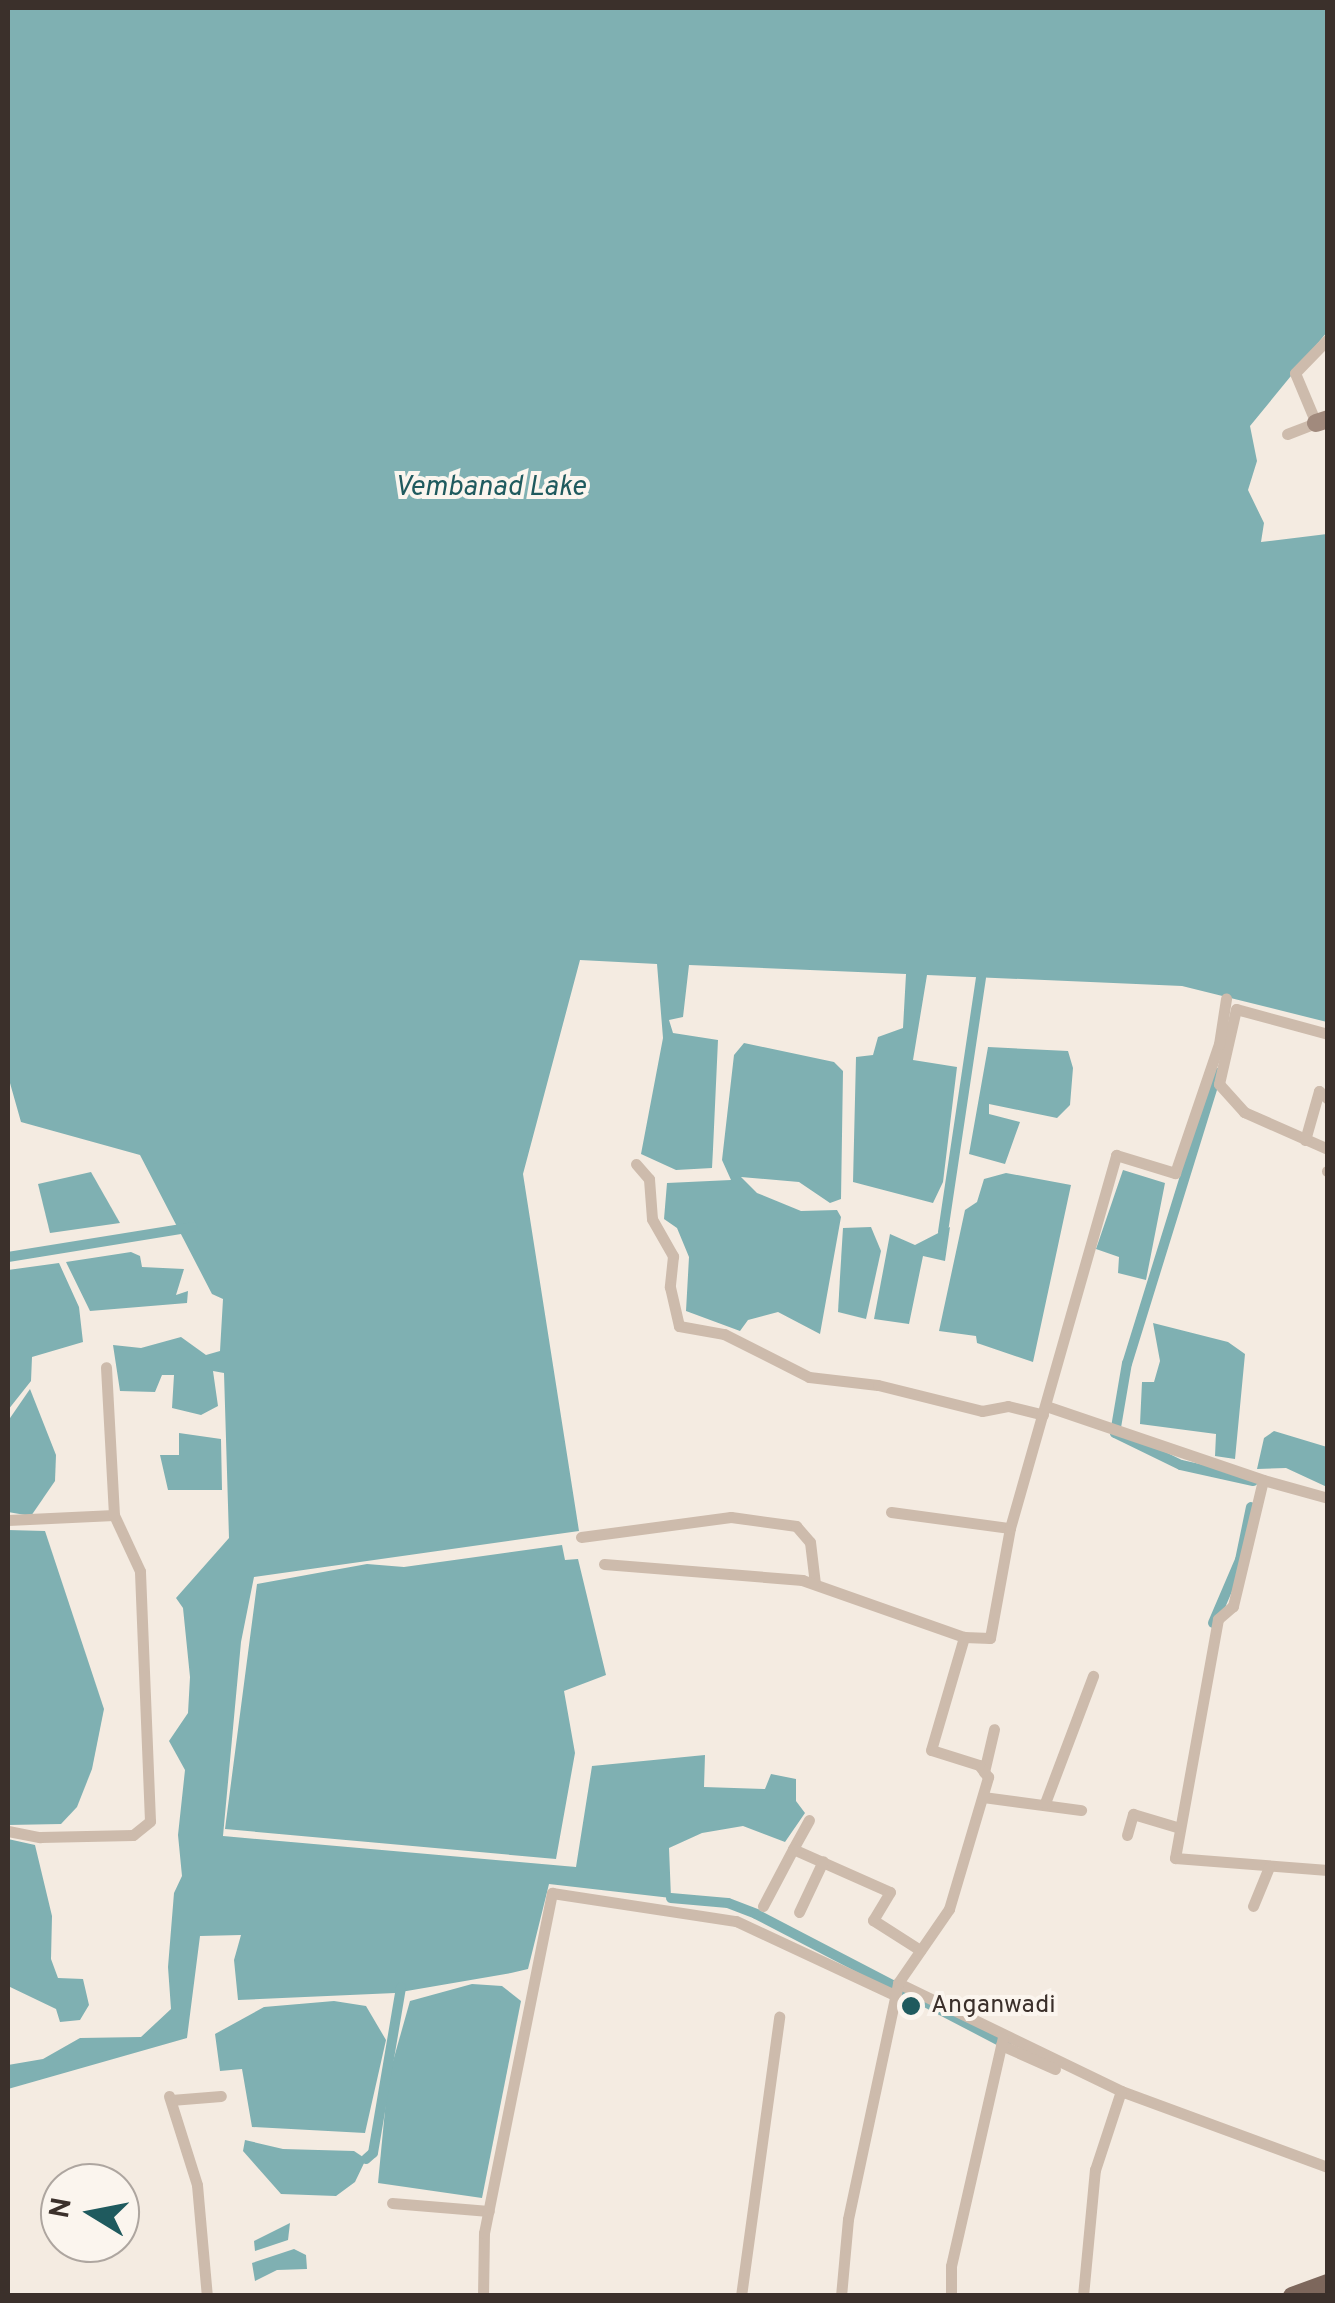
<!DOCTYPE html>
<html>
<head>
<meta charset="utf-8">
<style>
  body { margin:0 }
  #map { position:relative; width:1335px; height:2303px; overflow:hidden; background:#f4ebe1; font-family:Overpass,sans-serif }
  div>[style] { position:absolute }
  [style*='--x'] { left:calc(var(--x)*1px); top:calc(var(--y)*1px); width:calc(var(--w)*1px); rotate:calc(var(--a)*1deg) }
  .water>* { inset:0; background:#7fb0b2 }
  .canal>* { height:10px; margin:-5px; padding:0 5px; transform-origin:5px; border-radius:5px; background:#7fb0b2 }
  .street>* { height:11px; margin:-5.5px; padding:0 5.5px; transform-origin:5.5px; border-radius:5.5px; background:#cdbbac }
  .secondary>* { height:18px; margin:-9px; padding:0 9px; transform-origin:9px; border-radius:9px; background:#a18a7d }
  .primary>* { height:18px; margin:-9px; padding:0 9px; transform-origin:9px; border-radius:9px; background:#7d675c }
  .dots>* { width:28px; height:28px; translate:-50% -50%; box-sizing:border-box; border:5px solid #fbf5ee; border-radius:50% }
  span { translate:-50% -50%; white-space:nowrap; text-align:center; line-height:1.15; -webkit-text-stroke:8px #fbf5ee; paint-order:stroke }
  .poi-label { font-size:25px; color:#3b302b }
  .left { translate:0 -50%; text-align:left }
  .water-label { font-size:28px; color:#1f5a5e; font-style:italic }
  .frame { position:absolute; inset:0; border:10px solid #3b302b; pointer-events:none }
  .north { position:absolute; left:40px; top:2163px; width:100px; height:100px; box-sizing:border-box; background:#fbf5ee; border:2px solid #aea6a0; border-radius:50%; rotate:280deg; font-size:28px; font-weight:700; line-height:40px; text-align:center; color:#3b302b }
  .north::after { content:''; display:block; margin:auto; width:35px; height:45px; background:#1f5a5e; clip-path:polygon(50% 0,100% 100%,50% 72%,0 100%) }
</style>
</head>
<body>
<div id="map">
  <div class="water">
    <div style="clip-path:polygon(8px 8px,1327px 8px,1327px 332px,1250px 426px,1257px 461px,1248px 490px,1264px 523px,1261px 542px,1327px 534px,1327px 1022px,1182px 986px,927px 975px,913px 1060px,957px 1067px,943px 1182px,933px 1203px,853px 1182px,856px 1057px,873px 1055px,878px 1037px,903px 1028px,906px 974px,689px 965px,683px 1017px,669px 1020px,673px 1033px,718px 1040px,713px 1149px,712px 1168px,676px 1170px,641px 1154px,663px 1038px,657px 964px,580px 960px,523px 1174px,579px 1531px,254px 1577px,241px 1642px,223px 1836px,576px 1867px,592px 1766px,705px 1755px,704px 1787px,765px 1789px,771px 1774px,796px 1779px,796px 1801px,805px 1813px,785px 1842px,743px 1826px,702px 1833px,669px 1848px,671px 1898px,549px 1884px,528px 1969px,511px 1973px,395px 1993px,238px 2000px,234px 1960px,241px 1935px,200px 1936px,187px 2038px,8px 2089px,8px 2065px,43px 2059px,80px 2038px,141px 2037px,171px 2009px,168px 1967px,174px 1893px,182px 1876px,178px 1835px,185px 1770px,169px 1741px,188px 1713px,190px 1677px,183px 1608px,176px 1598px,229px 1538px,224px 1373px,213px 1371px,218px 1406px,201px 1415px,172px 1408px,174px 1375px,162px 1375px,155px 1392px,120px 1391px,113px 1345px,141px 1348px,181px 1337px,206px 1355px,220px 1351px,223px 1299px,212px 1294px,140px 1155px,21px 1122px,8px 1076px)"></div>
    <div style="clip-path:polygon(744px 1043px,834px 1062px,843px 1071px,841px 1199px,830px 1203px,799px 1182px,741px 1177px,757px 1193px,801px 1211px,837px 1210px,841px 1217px,820px 1334px,778px 1312px,748px 1320px,740px 1331px,686px 1311px,689px 1257px,677px 1228px,664px 1219px,667px 1183px,731px 1180px,722px 1160px,734px 1055px)"></div>
    <div style="clip-path:polygon(988px 1047px,1068px 1051px,1073px 1068px,1070px 1105px,1057px 1118px,989px 1104px,989px 1114px,1020px 1122px,1005px 1164px,969px 1154px)"></div>
    <div style="clip-path:polygon(1123px 1170px,1165px 1183px,1146px 1280px,1118px 1273px,1119px 1257px,1096px 1249px)"></div>
    <div style="clip-path:polygon(91px 1172px,120px 1223px,50px 1233px,38px 1184px)"></div>
    <div style="clip-path:polygon(1006px 1173px,1071px 1185px,1033px 1362px,977px 1343px,976px 1336px,939px 1331px,965px 1210px,977px 1202px,984px 1179px)"></div>
    <div style="clip-path:polygon(871px 1227px,881px 1251px,866px 1319px,838px 1312px,840px 1277px,843px 1228px)"></div>
    <div style="clip-path:polygon(950px 1227px,945px 1261px,923px 1256px,909px 1324px,874px 1319px,890px 1234px,915px 1245px)"></div>
    <div style="clip-path:polygon(131px 1252px,140px 1256px,142px 1267px,184px 1269px,176px 1295px,188px 1291px,187px 1303px,90px 1311px,66px 1262px)"></div>
    <div style="clip-path:polygon(59px 1263px,79px 1307px,83px 1342px,32px 1357px,31px 1381px,8px 1410px,8px 1270px)"></div>
    <div style="clip-path:polygon(1153px 1323px,1228px 1342px,1245px 1354px,1235px 1459px,1215px 1456px,1216px 1434px,1140px 1424px,1142px 1382px,1154px 1382px,1160px 1361px)"></div>
    <div style="clip-path:polygon(30px 1389px,56px 1455px,55px 1481px,31px 1516px,8px 1512px,8px 1421px)"></div>
    <div style="clip-path:polygon(1274px 1431px,1327px 1447px,1327px 1487px,1286px 1468px,1257px 1469px,1264px 1438px)"></div>
    <div style="clip-path:polygon(179px 1433px,221px 1439px,222px 1490px,168px 1490px,160px 1455px,179px 1455px)"></div>
    <div style="clip-path:polygon(8px 1530px,45px 1531px,104px 1709px,92px 1769px,77px 1807px,61px 1824px,8px 1825px)"></div>
    <div style="clip-path:polygon(562px 1545px,565px 1560px,578px 1559px,606px 1675px,564px 1691px,575px 1753px,556px 1859px,225px 1829px,257px 1584px,367px 1564px,404px 1567px)"></div>
    <div style="clip-path:polygon(8px 1839px,35px 1845px,52px 1916px,51px 1959px,58px 1978px,83px 1979px,89px 2005px,80px 2020px,60px 2022px,56px 2009px,8px 1986px)"></div>
    <div style="clip-path:polygon(472px 1984px,502px 1986px,521px 2001px,482px 2198px,378px 2183px,388px 2079px,410px 2001px)"></div>
    <div style="clip-path:polygon(334px 2001px,366px 2006px,386px 2040px,365px 2133px,252px 2127px,242px 2069px,220px 2071px,215px 2034px,264px 2007px)"></div>
    <div style="clip-path:polygon(245px 2140px,283px 2149px,354px 2151px,366px 2159px,355px 2182px,336px 2196px,281px 2194px,243px 2151px)"></div>
    <div style="clip-path:polygon(290px 2223px,288px 2240px,255px 2251px,254px 2241px)"></div>
    <div style="clip-path:polygon(294px 2249px,306px 2255px,307px 2269px,277px 2270px,255px 2281px,252px 2263px)"></div>
  </div>
  <div class="canal">
    <div style="--x:1217;--y:1073;--w:304;--a:107.2"></div>
    <div style="--x:1127;--y:1363;--w:71;--a:99.7"></div>
    <div style="--x:1115;--y:1433;--w:73;--a:25.9"></div>
    <div style="--x:1181;--y:1465;--w:74;--a:12.5"></div>
    <div style="--x:943;--y:1232;--w:257;--a:-81.5"></div>
    <div style="--x:8;--y:1257;--w:187;--a:-9.2"></div>
    <div style="--x:1213;--y:1623;--w:69;--a:-66.8"></div>
    <div style="--x:1240;--y:1560;--w:54;--a:-78.3"></div>
    <div style="--x:671;--y:1898;--w:57;--a:5"></div>
    <div style="--x:728;--y:1903;--w:30;--a:21"></div>
    <div style="--x:756;--y:1914;--w:282;--a:27.5"></div>
    <div style="--x:366;--y:2159;--w:9;--a:-41"></div>
    <div style="--x:373;--y:2153;--w:168;--a:-80.4"></div>
  </div>
  <div class="street">
    <div style="--x:1287;--y:434;--w:31;--a:-21"></div>
    <div style="--x:1316;--y:423;--w:54;--a:-112.8"></div>
    <div style="--x:1295;--y:373;--w:47;--a:-45.9"></div>
    <div style="--x:1328;--y:1034;--w:95;--a:-164.8"></div>
    <div style="--x:1236;--y:1009;--w:77;--a:102.8"></div>
    <div style="--x:1219;--y:1084;--w:38;--a:48"></div>
    <div style="--x:1244;--y:1112;--w:92;--a:23.8"></div>
    <div style="--x:1305;--y:1140;--w:51;--a:-74.1"></div>
    <div style="--x:1319;--y:1091;--w:12;--a:42"></div>
    <div style="--x:636;--y:1164;--w:20;--a:49"></div>
    <div style="--x:649;--y:1179;--w:40;--a:85.7"></div>
    <div style="--x:652;--y:1219;--w:43;--a:60.4"></div>
    <div style="--x:673;--y:1256;--w:31;--a:96"></div>
    <div style="--x:670;--y:1287;--w:40;--a:77"></div>
    <div style="--x:679;--y:1326;--w:46;--a:10.1"></div>
    <div style="--x:724;--y:1334;--w:95;--a:26.8"></div>
    <div style="--x:809;--y:1377;--w:69;--a:6.6"></div>
    <div style="--x:878;--y:1385;--w:107;--a:14"></div>
    <div style="--x:982;--y:1411;--w:26;--a:-11"></div>
    <div style="--x:1008;--y:1406;--w:36;--a:14"></div>
    <div style="--x:1327;--y:1171;--w:1;--a:45"></div>
    <div style="--x:1046;--y:1406;--w:229;--a:18.8"></div>
    <div style="--x:1328;--y:1498;--w:67;--a:-164.5"></div>
    <div style="--x:1263;--y:1480;--w:130;--a:103.4"></div>
    <div style="--x:1233;--y:1606;--w:20;--a:139"></div>
    <div style="--x:1218;--y:1619;--w:243;--a:100.2"></div>
    <div style="--x:1175;--y:1858;--w:153;--a:4.5"></div>
    <div style="--x:891;--y:1512;--w:120;--a:7.7"></div>
    <div style="--x:8;--y:1520;--w:106;--a:-2.7"></div>
    <div style="--x:581;--y:1537;--w:151;--a:-7.6"></div>
    <div style="--x:731;--y:1517;--w:66;--a:7.9"></div>
    <div style="--x:796;--y:1526;--w:21;--a:49"></div>
    <div style="--x:810;--y:1542;--w:42;--a:83.2"></div>
    <div style="--x:604;--y:1564;--w:199;--a:4.6"></div>
    <div style="--x:802;--y:1580;--w:172;--a:19.4"></div>
    <div style="--x:964;--y:1637;--w:26;--a:2"></div>
    <div style="--x:990;--y:1638;--w:112;--a:-79.7"></div>
    <div style="--x:1010;--y:1528;--w:388;--a:-74.1"></div>
    <div style="--x:1116;--y:1155;--w:62;--a:17"></div>
    <div style="--x:1175;--y:1173;--w:136;--a:-71.2"></div>
    <div style="--x:1219;--y:1044;--w:46;--a:-81.2"></div>
    <div style="--x:984;--y:1772;--w:44;--a:-76.9"></div>
    <div style="--x:983;--y:1797;--w:99;--a:7.6"></div>
    <div style="--x:1045;--y:1803;--w:136;--a:-69.3"></div>
    <div style="--x:809;--y:1820;--w:33;--a:119"></div>
    <div style="--x:793;--y:1849;--w:106;--a:23.9"></div>
    <div style="--x:890;--y:1892;--w:33;--a:121"></div>
    <div style="--x:873;--y:1920;--w:56;--a:32.6"></div>
    <div style="--x:8;--y:1831;--w:33;--a:11"></div>
    <div style="--x:40;--y:1837;--w:93;--a:-1.2"></div>
    <div style="--x:133;--y:1835;--w:22;--a:-39"></div>
    <div style="--x:150;--y:1821;--w:250;--a:-92.3"></div>
    <div style="--x:140;--y:1571;--w:62;--a:-114.9"></div>
    <div style="--x:114;--y:1515;--w:148;--a:-93.1"></div>
    <div style="--x:1127;--y:1835;--w:22;--a:-74"></div>
    <div style="--x:1133;--y:1814;--w:49;--a:16.6"></div>
    <div style="--x:763;--y:1906;--w:64;--a:-62.2"></div>
    <div style="--x:1253;--y:1906;--w:42;--a:-67.7"></div>
    <div style="--x:799;--y:1912;--w:56;--a:-64.8"></div>
    <div style="--x:898;--y:1983;--w:248;--a:25.8"></div>
    <div style="--x:1121;--y:2091;--w:221;--a:20.2"></div>
    <div style="--x:1001;--y:2045;--w:59;--a:24"></div>
    <div style="--x:169;--y:2096;--w:93;--a:72.5"></div>
    <div style="--x:197;--y:2185;--w:111;--a:84.9"></div>
    <div style="--x:171;--y:2100;--w:50;--a:-4.6"></div>
    <div style="--x:392;--y:2203;--w:97;--a:4.7"></div>
    <div style="--x:483;--y:2296;--w:63;--a:-89.1"></div>
    <div style="--x:484;--y:2233;--w:347;--a:-78.7"></div>
    <div style="--x:552;--y:1893;--w:186;--a:8.7"></div>
    <div style="--x:736;--y:1921;--w:175;--a:25"></div>
    <div style="--x:741;--y:2296;--w:282;--a:-82.2"></div>
    <div style="--x:841;--y:2296;--w:77;--a:-84.8"></div>
    <div style="--x:848;--y:2219;--w:241;--a:-78"></div>
    <div style="--x:898;--y:1983;--w:90;--a:-55.4"></div>
    <div style="--x:949;--y:1909;--w:138;--a:-73.5"></div>
    <div style="--x:988;--y:1777;--w:15;--a:-127"></div>
    <div style="--x:979;--y:1765;--w:50;--a:-162.6"></div>
    <div style="--x:931;--y:1750;--w:118;--a:-73.7"></div>
    <div style="--x:951;--y:2296;--w:30;--a:-90"></div>
    <div style="--x:951;--y:2266;--w:234;--a:-77.2"></div>
    <div style="--x:1083;--y:2296;--w:127;--a:-84.6"></div>
    <div style="--x:1095;--y:2170;--w:83;--a:-71.8"></div>
  </div>
  <div class="secondary">
    <div style="--x:1316;--y:423;--w:13;--a:-18"></div>
  </div>
  <div class="primary">
    <div style="--x:1292;--y:2296;--w:38;--a:-20"></div>
  </div>
  <div class="dots">
    <div style="left:911px;top:2006px;background:#1f5a5e"></div>
  </div>
  <div class="poi-label">
    <span class="left" style="left:931px;top:2006px">Anganwadi</span>
  </div>
  <div class="water-label">
    <span style="left:490px;top:488px">Vembanad Lake</span>
  </div>
  <div class="frame"></div>
  <div class="north">N</div>
</div>
</body>
</html>
